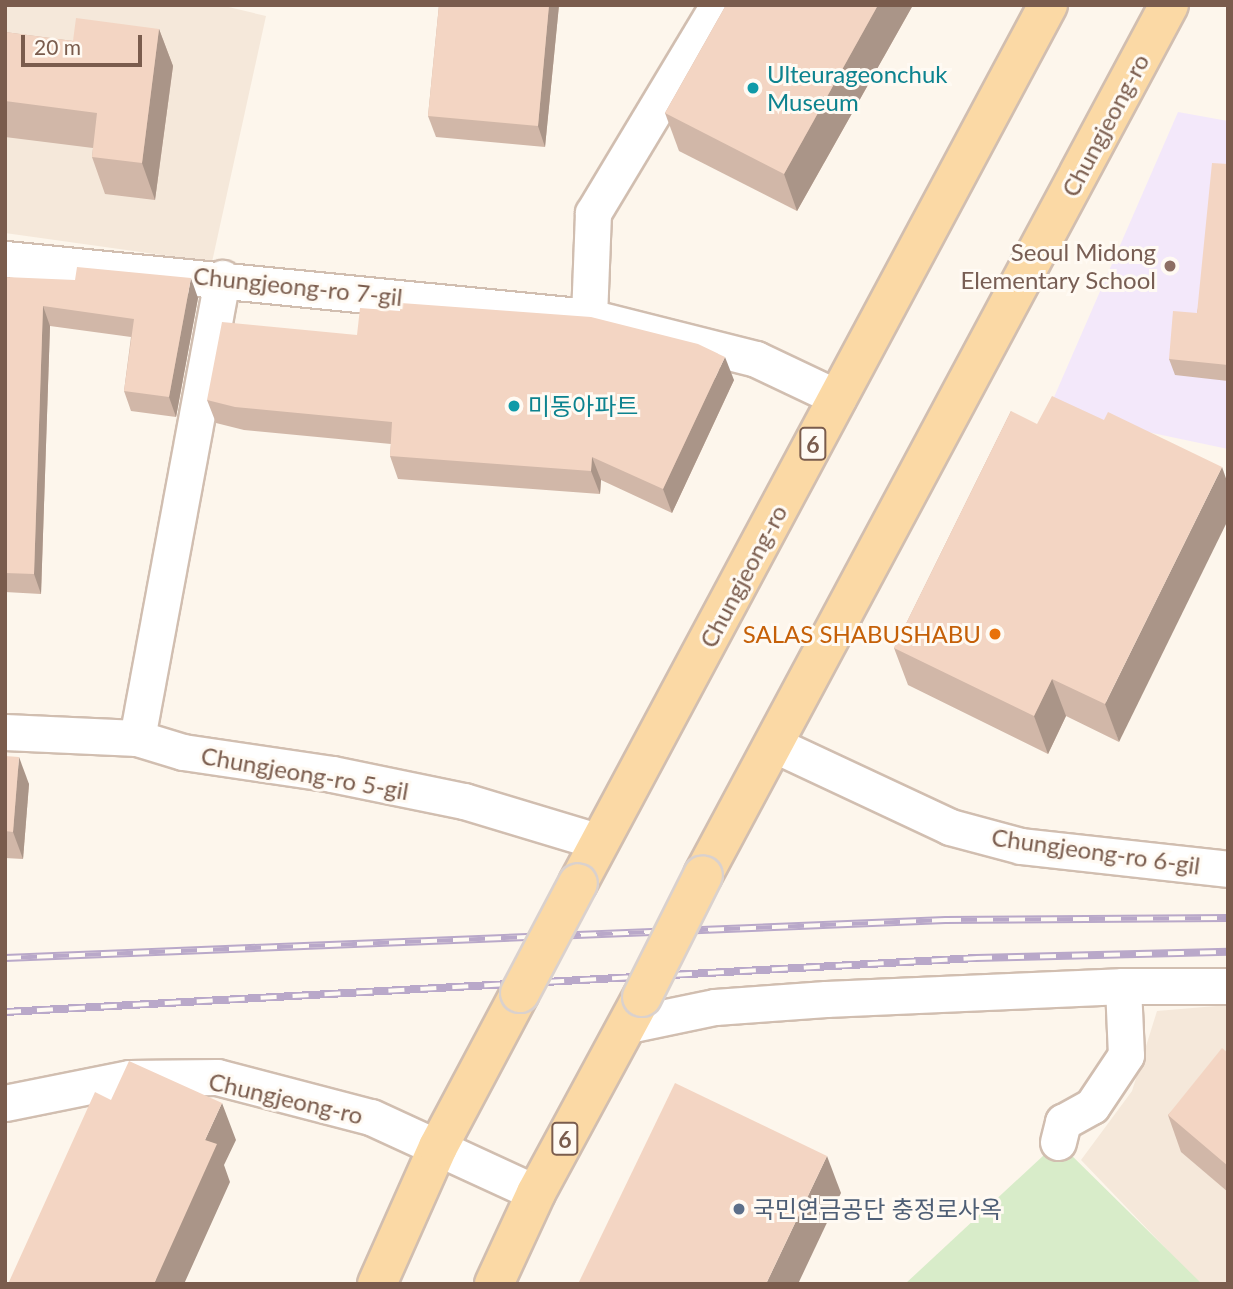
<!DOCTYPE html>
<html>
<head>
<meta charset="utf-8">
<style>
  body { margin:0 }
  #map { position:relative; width:1233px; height:1289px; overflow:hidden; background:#fdf6ec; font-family:Lato,"Noto Sans KR",sans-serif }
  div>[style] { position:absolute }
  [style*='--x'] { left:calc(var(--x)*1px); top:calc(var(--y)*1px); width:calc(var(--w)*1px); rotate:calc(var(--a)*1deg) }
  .residential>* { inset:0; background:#f5e8da }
  .education>* { inset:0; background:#f3e8fa }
  .green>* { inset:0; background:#d8ecc9 }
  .roads { filter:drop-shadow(2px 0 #d1beb0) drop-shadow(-2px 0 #d1beb0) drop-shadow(0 2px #d1beb0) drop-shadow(0 -2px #d1beb0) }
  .minor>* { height:35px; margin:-17.5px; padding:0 17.5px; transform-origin:17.5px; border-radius:17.5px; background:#fff }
  .primary>* { height:38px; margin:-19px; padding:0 19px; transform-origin:19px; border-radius:19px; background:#fbd9a5 }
  .rail>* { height:8px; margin-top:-4px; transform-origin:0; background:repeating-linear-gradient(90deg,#fffaf3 0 16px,#b9a8c9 0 32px); box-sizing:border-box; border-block:2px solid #b9a8c9 }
  .bridges { filter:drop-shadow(2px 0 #dad1cd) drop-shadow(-2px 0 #dad1cd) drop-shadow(0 2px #dad1cd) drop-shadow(0 -2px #dad1cd) }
  .primary-bridge>* { height:38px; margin:-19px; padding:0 19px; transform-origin:19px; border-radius:19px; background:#fbd9a5 }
  .wall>* { inset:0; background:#d1b7a8 }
  .shaded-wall>* { inset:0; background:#aa9588 }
  .building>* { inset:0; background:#f3d5c3 }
  .dots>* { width:19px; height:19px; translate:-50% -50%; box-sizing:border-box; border:4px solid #fffaf3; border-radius:50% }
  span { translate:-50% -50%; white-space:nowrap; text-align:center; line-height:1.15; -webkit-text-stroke:6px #fffaf3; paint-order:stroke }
  .shield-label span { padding:2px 5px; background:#fffaf3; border:2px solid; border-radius:5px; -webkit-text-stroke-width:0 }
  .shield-label { font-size:23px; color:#7a5c4d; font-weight:700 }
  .culture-label { font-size:24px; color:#0d838f }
  .left { translate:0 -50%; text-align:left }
  .street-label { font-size:24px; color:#7a5c4d }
  .education-label { font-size:24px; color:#785e54 }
  .right { translate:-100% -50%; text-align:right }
  .food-label { font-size:24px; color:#c56008 }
  .service-label { font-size:24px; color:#4e5e75 }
  .frame { position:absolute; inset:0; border:7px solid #7a5c4d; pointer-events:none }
  .scale { position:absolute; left:21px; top:35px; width:121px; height:32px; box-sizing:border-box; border:4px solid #7a5c4d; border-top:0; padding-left:9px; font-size:21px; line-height:24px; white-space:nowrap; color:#7a5c4d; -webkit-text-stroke:5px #fffaf3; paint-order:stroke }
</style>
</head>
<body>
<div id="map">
  <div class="residential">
    <div style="clip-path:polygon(5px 5px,220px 5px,266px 16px,212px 262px,5px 233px)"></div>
    <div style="clip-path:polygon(1228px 1005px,1228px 1284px,1200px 1284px,1081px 1160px,1132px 1091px,1157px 1011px)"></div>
  </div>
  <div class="education">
    <div style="clip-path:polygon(1178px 112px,1228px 121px,1228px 449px,1048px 411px)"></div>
  </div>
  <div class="green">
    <div style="clip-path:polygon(1058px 1142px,1202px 1284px,905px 1284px)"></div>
  </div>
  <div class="roads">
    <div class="minor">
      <div style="--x:5;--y:259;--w:587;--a:5.67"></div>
      <div style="--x:589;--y:317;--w:172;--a:14.1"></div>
      <div style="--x:756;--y:359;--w:91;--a:25.4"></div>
      <div style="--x:589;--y:317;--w:104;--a:-87.8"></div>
      <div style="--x:593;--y:213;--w:243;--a:-59"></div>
      <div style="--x:5;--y:732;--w:132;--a:2.6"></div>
      <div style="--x:137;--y:738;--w:48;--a:16.9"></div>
      <div style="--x:183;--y:752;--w:151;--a:8.4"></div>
      <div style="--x:332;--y:774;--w:135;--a:11.6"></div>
      <div style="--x:464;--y:801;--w:142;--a:16.8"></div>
      <div style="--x:137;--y:738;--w:468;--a:-79.5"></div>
      <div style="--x:773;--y:744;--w:195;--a:25.1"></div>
      <div style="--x:950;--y:827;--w:73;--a:15"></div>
      <div style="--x:1021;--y:846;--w:208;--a:6.3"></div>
      <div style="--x:628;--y:1025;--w:89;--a:-11.7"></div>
      <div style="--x:715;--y:1007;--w:111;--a:-4.1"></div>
      <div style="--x:826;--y:999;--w:297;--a:-2.5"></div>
      <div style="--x:1123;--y:986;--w:105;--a:0"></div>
      <div style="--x:5;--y:1103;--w:126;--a:-11.4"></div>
      <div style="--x:129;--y:1078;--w:88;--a:-0.7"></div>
      <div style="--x:217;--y:1077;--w:159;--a:14.6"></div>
      <div style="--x:371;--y:1117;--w:182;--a:24.7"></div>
      <div style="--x:1058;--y:1142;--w:21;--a:-76"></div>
      <div style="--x:1063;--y:1122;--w:33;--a:-29"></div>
      <div style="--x:1092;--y:1106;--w:61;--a:-56.3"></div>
      <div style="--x:1126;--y:1055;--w:69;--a:-92.5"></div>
    </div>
    <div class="primary">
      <div style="--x:703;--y:875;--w:987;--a:-61.83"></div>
      <div style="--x:578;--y:883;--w:996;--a:-61.84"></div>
      <div style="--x:377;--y:1284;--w:150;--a:-66"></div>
      <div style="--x:438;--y:1147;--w:174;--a:-62"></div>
      <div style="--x:494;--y:1284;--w:100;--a:-65.2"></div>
      <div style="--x:536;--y:1193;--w:223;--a:-61.6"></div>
    </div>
  </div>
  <div class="rail">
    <div style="--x:5;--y:958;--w:941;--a:-2.31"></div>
    <div style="--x:945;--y:920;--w:283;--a:-0.4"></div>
    <div style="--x:5;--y:1012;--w:973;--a:-3.18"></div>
    <div style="--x:976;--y:958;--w:252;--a:-1.4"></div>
  </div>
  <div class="bridges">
    <div class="primary-bridge">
      <div style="--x:520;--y:993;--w:124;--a:-62.2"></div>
      <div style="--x:642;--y:997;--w:136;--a:-63.4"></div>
    </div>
  </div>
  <div class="wall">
    <div style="clip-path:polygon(439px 5px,559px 5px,545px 147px,436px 137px,428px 116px)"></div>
    <div style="clip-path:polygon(726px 5px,913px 5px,797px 211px,679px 151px,665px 113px)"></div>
    <div style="clip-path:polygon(159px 29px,173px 66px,155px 200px,105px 194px,92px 157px,93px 148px,5px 137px,5px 32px,73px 41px)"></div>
    <div style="clip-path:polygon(1228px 164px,1228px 381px,1175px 375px,1169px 359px,1197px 313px)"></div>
    <div style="clip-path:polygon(5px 277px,198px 298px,176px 417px,131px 411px,124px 391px,131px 337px,50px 326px,41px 594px,5px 592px)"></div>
    <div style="clip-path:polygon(357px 335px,734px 380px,672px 513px,601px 480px,600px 494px,398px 479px,390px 456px,391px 444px,244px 430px,216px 423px,207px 400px)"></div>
    <div style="clip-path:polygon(1011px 411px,1119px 742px,1066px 716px,1048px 754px,908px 685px,894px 648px)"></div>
    <div style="clip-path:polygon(5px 756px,29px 784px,23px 859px,5px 858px)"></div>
    <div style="clip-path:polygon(1228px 1053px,1228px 1192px,1181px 1152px,1168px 1115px)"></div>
  </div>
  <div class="shaded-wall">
    <div style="clip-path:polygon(549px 5px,559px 5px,545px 147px,538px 126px)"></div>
    <div style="clip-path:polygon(878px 5px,913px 5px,797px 211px,784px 174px)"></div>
    <div style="clip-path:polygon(159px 29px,173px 66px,155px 200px,142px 163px)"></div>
    <div style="clip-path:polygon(191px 278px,198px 298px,176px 417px,169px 397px)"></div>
    <div style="clip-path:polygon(43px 306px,50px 326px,41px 594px,34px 574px)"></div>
    <div style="clip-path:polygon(725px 357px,734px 380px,672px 513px,663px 489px)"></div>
    <div style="clip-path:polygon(592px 457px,601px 480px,600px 494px,591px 471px)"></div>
    <div style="clip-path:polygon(1222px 467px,1228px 484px,1228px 520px,1119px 742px,1105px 704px)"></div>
    <div style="clip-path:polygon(1052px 679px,1066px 716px,1048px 754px,1034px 716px)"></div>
    <div style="clip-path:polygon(19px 757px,29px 784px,23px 859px,13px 832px)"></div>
    <div style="clip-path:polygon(222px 1103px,236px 1140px,224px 1165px,230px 1182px,184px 1284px,154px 1284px,205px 1140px)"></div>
    <div style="clip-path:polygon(827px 1156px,841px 1193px,798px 1284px,766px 1284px)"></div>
  </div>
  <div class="building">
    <div style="clip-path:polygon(439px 5px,549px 5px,538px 126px,428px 116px)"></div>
    <div style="clip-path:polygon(726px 5px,878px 5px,784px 174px,665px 113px)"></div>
    <div style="clip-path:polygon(76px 18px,159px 29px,142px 163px,92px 157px,97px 113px,5px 101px,5px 32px,73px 41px)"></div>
    <div style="clip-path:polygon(1212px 163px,1228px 164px,1228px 365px,1169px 359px,1173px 311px,1197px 313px)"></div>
    <div style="clip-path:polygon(77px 267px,191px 278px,169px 397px,124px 391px,134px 319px,43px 306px,34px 574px,5px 573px,5px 277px,75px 280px)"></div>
    <div style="clip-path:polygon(401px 303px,591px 317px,698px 344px,725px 357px,663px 489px,592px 457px,591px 471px,390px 456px,392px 422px,235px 407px,207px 400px,222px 322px,357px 335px,360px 308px,400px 311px)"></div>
    <div style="clip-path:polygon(1052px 396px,1104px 420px,1108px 412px,1222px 467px,1105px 704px,1052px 679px,1034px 716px,894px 648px,1011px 411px,1037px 424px)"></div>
    <div style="clip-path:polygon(5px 756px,19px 757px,13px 832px,5px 831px)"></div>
    <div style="clip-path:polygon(1222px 1048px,1228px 1053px,1228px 1166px,1168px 1115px)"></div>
    <div style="clip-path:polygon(129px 1061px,222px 1103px,205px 1140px,217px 1144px,154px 1284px,8px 1284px,95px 1092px,111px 1100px)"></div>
    <div style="clip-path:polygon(675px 1083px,827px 1156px,766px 1284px,578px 1284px)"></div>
  </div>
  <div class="dots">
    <div style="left:753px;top:88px;background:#0f9aa8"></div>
    <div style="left:1170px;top:266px;background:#8d6e63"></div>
    <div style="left:514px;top:406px;background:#0f9aa8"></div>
    <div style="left:995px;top:634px;background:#e8710a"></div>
    <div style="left:739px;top:1209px;background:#5c6f8a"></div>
  </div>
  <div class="shield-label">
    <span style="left:813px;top:444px">6</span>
    <span style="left:565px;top:1139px">6</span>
  </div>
  <div class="culture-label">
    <span class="left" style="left:767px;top:88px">Ulteurageonchuk<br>Museum</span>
    <span class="left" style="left:528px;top:406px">미동아파트</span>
  </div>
  <div class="street-label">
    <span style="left:1105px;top:125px;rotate:-62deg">Chungjeong-ro</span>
    <span style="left:298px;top:286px;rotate:6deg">Chungjeong-ro 7-gil</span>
    <span style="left:743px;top:576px;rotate:-62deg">Chungjeong-ro</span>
    <span style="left:305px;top:773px;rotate:10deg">Chungjeong-ro 5-gil</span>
    <span style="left:1096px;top:851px;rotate:8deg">Chungjeong-ro 6-gil</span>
    <span style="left:286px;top:1098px;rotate:13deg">Chungjeong-ro</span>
  </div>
  <div class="education-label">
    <span class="right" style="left:1156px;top:266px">Seoul Midong<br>Elementary School</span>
  </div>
  <div class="food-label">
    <span class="right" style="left:981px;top:634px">SALAS SHABUSHABU</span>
  </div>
  <div class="service-label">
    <span class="left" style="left:753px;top:1209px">국민연금공단 충정로사옥</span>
  </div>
  <div class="frame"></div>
  <div class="scale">20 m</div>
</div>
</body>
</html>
